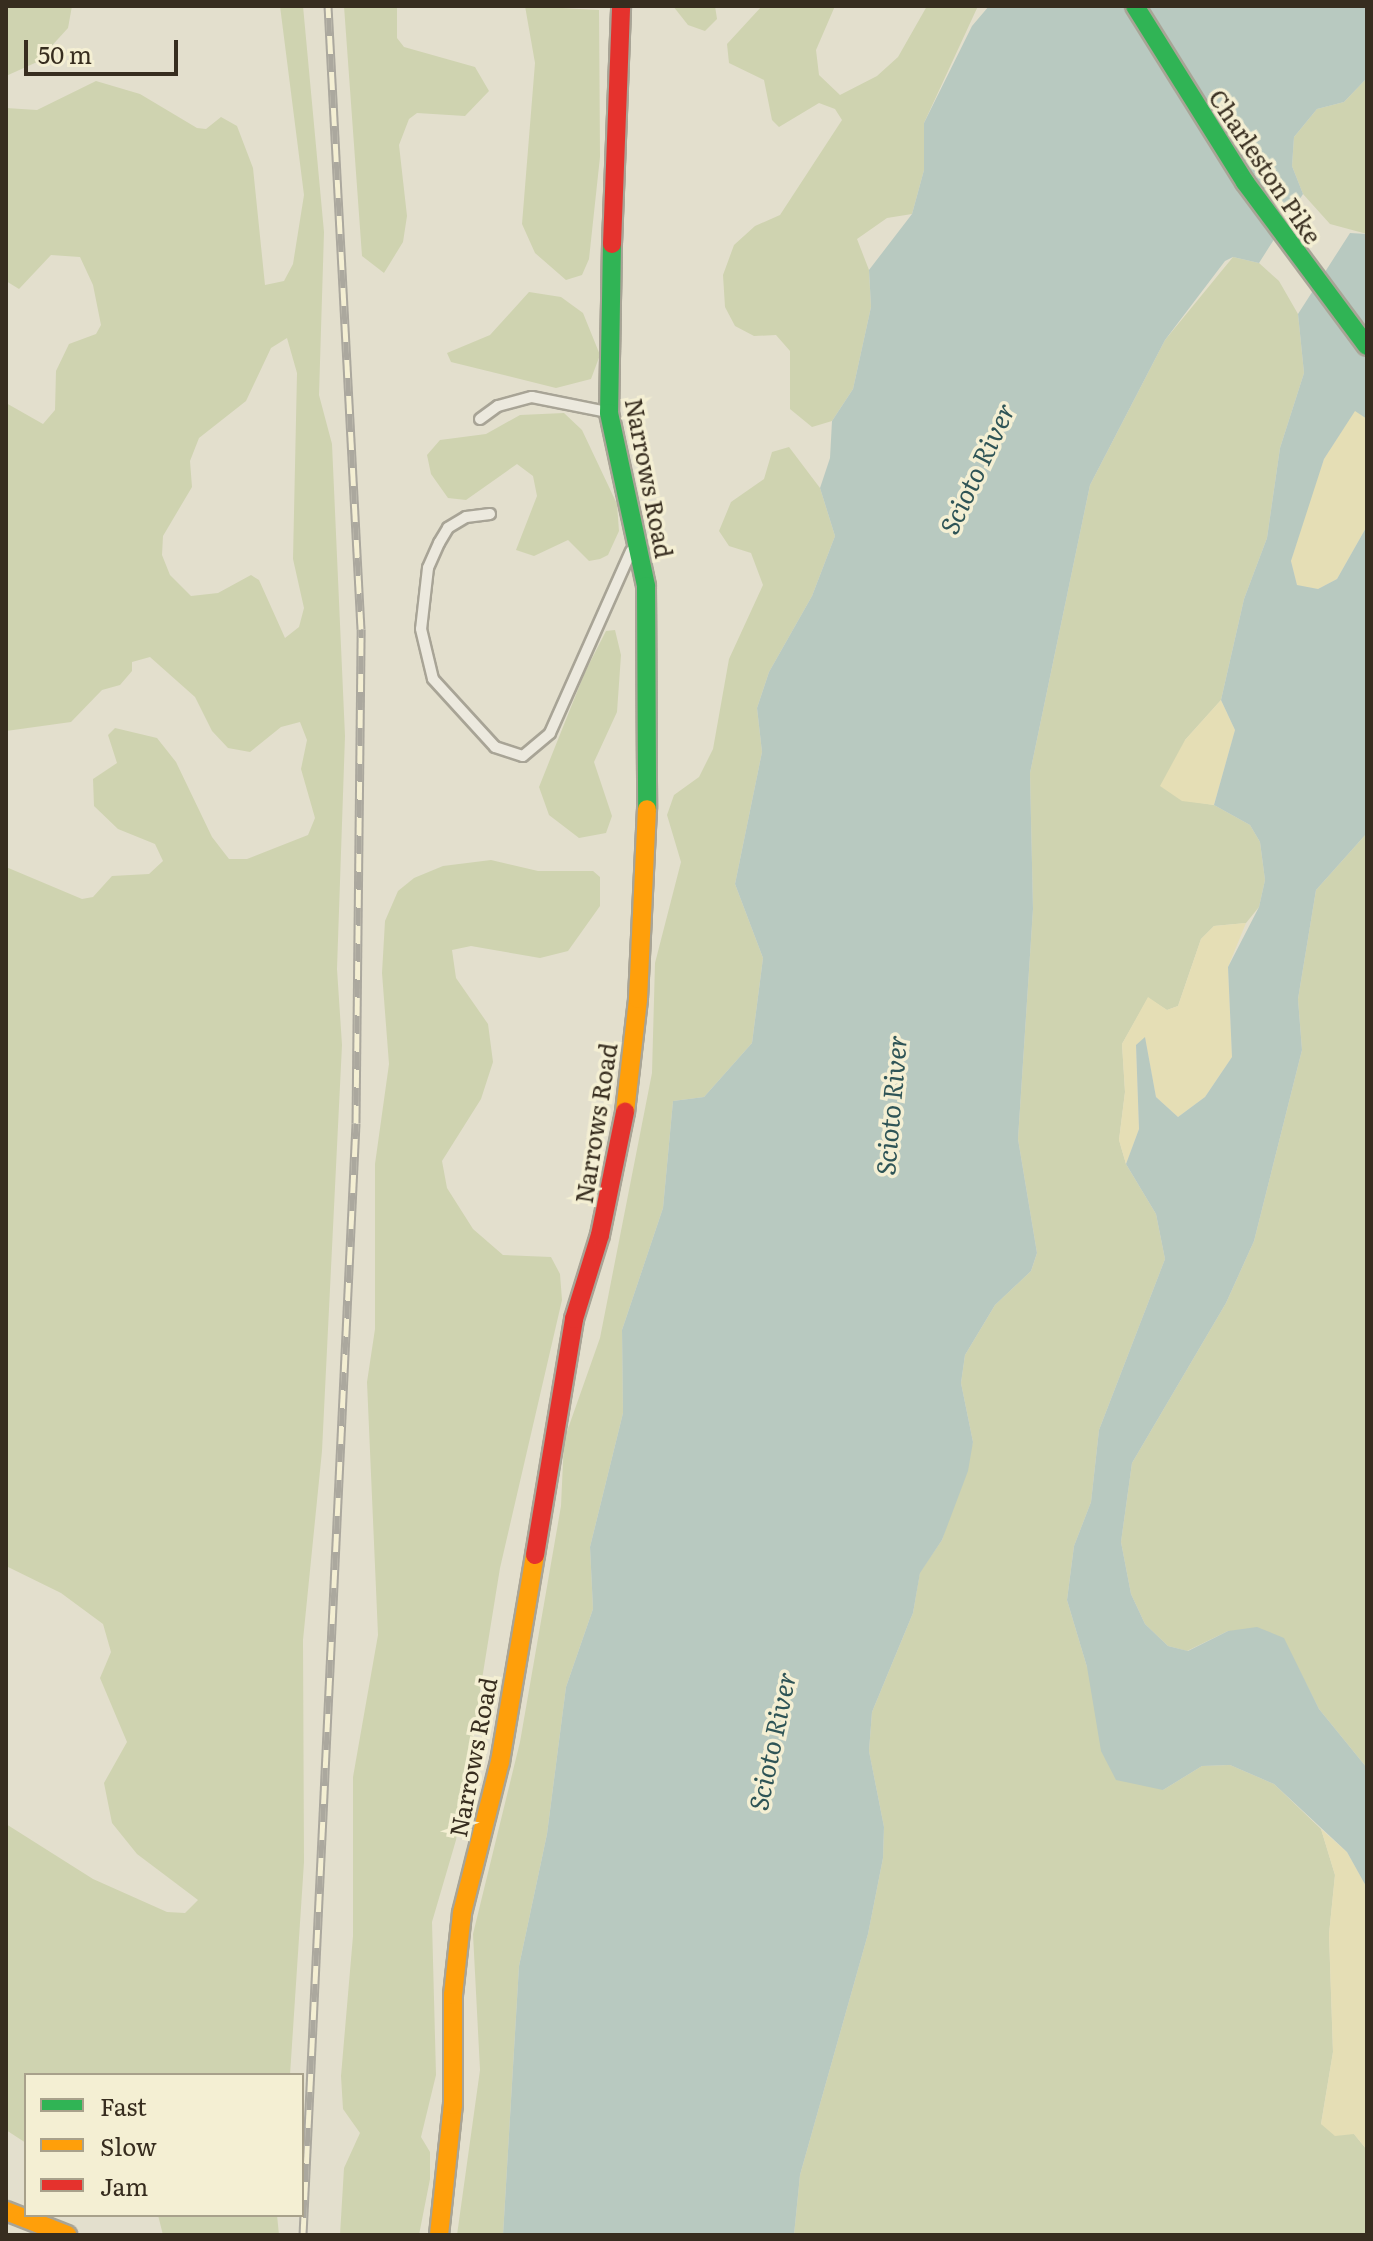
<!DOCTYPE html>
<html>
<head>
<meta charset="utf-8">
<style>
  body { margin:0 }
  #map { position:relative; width:1373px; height:2241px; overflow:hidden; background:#e3dfcd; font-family:Literata,serif }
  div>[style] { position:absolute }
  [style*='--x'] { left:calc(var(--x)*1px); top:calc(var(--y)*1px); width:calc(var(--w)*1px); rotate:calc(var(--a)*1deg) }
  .green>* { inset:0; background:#cfd3b0 }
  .sand>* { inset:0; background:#e5deb5 }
  .water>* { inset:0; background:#b8c9c0 }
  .roads { filter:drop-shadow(2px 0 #a8a496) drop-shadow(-2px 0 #a8a496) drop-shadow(0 2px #a8a496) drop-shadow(0 -2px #a8a496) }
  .lane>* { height:10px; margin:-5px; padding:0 5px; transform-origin:5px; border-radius:5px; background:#ece9de }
  .fast>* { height:18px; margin:-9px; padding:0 9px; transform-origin:9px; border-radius:9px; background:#30b455 }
  .slow>* { height:18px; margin:-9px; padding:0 9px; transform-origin:9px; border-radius:9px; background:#ff9f0a }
  .jam>* { height:18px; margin:-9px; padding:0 9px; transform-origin:9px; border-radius:9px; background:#e5322d }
  .rail>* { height:9px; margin-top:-4.5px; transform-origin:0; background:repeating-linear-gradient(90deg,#f4efd3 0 18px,#aba89e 0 36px); box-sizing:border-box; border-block:2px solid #aba89e }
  span { translate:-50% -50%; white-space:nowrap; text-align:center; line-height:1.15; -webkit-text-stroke:7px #f4efd3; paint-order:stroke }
  .street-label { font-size:24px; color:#372d1f }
  .water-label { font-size:26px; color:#2e5456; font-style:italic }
  .frame { position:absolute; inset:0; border:8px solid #372d1f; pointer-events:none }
  .legend { position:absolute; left:24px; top:2073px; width:280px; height:144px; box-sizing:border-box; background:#f4efd3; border:2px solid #a8a18b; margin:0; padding:10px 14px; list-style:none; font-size:24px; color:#372d1f }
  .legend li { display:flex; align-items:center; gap:16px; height:40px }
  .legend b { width:40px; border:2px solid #a8a18b }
  .scale { position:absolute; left:24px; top:40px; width:154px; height:36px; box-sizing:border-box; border:4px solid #372d1f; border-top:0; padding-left:10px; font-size:24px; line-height:28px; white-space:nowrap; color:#372d1f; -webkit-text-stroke:6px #f4efd3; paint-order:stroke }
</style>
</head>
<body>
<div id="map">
  <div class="green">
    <div style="clip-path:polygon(6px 6px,72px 6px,68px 28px,37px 62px,6px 76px)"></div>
    <div style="clip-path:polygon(evenodd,280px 6px,303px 6px,324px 232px,319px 395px,332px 444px,345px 736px,337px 969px,342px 1045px,322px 1451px,303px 1640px,304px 1862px,290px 2075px,26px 2075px,26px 2143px,6px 2130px,6px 1824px,93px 1879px,167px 1912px,185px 1913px,198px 1900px,137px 1854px,112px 1823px,104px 1783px,127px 1742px,100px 1678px,111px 1652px,103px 1624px,61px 1593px,6px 1566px,6px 867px,82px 899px,93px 897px,112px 876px,149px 874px,163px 861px,155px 844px,118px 829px,94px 806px,93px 779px,117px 763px,108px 735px,115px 728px,157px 738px,176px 762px,212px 837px,229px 859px,247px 859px,308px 835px,315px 818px,301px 769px,307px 740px,300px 722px,281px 727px,250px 752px,228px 748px,212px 731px,195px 697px,150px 657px,132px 662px,132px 671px,120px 685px,102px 690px,71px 722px,6px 731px,6px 403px,43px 424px,55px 410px,56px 371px,69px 344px,96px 334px,101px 325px,93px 285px,80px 257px,51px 255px,19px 289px,6px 281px,6px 108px,37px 110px,96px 81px,140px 94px,197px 128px,206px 129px,221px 117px,237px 126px,253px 168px,265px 285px,284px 281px,293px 264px,304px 195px,280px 6px,287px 338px,297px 373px,293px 559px,304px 608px,299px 627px,285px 638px,259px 580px,251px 575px,218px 593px,191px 596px,170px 575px,162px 555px,163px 536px,192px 487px,190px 461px,199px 438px,246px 401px,271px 348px,287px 338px)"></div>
    <div style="clip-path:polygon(344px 6px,397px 6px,397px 38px,404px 47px,475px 67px,489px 91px,465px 116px,417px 113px,409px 119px,399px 145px,407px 216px,403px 242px,384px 273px,362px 256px)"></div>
    <div style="clip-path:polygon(525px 6px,599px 10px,600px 157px,589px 259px,582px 275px,566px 280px,535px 253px,522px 224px,535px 63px)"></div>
    <div style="clip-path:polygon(673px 6px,715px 6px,717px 19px,705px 31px,688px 25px)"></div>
    <div style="clip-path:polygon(762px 6px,835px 6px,816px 50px,819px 75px,840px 95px,877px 76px,898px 57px,927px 6px,978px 6px,924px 123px,924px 170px,912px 214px,887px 218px,857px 239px,869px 270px,871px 307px,853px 389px,832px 421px,812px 427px,790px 409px,790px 351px,776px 335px,754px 336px,735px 326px,725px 307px,723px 275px,734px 245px,755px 226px,780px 215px,842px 120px,835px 109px,819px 103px,779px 127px,772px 120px,764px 80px,729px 63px,727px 44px)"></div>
    <div style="clip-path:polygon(1367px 71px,1367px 234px,1330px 224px,1303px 194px,1292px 166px,1294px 137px,1317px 109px,1344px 102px,1366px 79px)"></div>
    <div style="clip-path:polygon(1233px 257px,1259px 263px,1279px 281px,1298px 314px,1304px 373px,1280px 448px,1267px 538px,1244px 599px,1221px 700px,1185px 740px,1182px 800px,1214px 805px,1250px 825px,1260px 842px,1265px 880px,1259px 907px,1246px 923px,1214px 926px,1201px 939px,1178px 1006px,1167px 1010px,1148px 998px,1122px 1044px,1125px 1092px,1119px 1140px,1126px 1164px,1156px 1214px,1165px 1259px,1099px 1430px,1091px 1502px,1074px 1546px,1067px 1600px,1087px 1667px,1163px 1790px,1202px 1766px,1230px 1765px,1274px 1784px,1321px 1829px,1335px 1875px,1329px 1934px,1333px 2052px,1321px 2124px,1354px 2134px,1367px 2150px,1367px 2235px,794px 2235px,800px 2175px,868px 1934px,883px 1858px,884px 1827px,869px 1751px,872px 1712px,913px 1613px,920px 1572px,942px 1540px,973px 1442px,961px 1383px,965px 1355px,995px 1305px,1031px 1271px,1037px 1253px,1018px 1139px,1033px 909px,1030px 773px,1090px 485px,1165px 340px)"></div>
    <div style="clip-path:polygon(529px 292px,561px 297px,583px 313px,600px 355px,591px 379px,556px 388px,451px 362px,447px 353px,490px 335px)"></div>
    <div style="clip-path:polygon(564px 413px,582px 430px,617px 504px,619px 531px,608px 555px,600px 559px,589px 561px,568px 540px,534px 556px,516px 550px,537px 496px,533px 476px,517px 464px,466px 500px,448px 498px,431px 474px,427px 455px,440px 440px,486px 434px,520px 415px)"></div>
    <div style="clip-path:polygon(789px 447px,820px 488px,835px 536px,812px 596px,769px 672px,757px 708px,762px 752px,735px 884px,763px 958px,752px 1043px,704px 1097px,673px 1101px,663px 1208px,622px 1330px,623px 1413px,590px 1547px,593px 1609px,566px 1687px,547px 1834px,519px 1966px,503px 2235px,457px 2235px,480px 2070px,473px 1934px,520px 1742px,561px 1506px,564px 1440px,600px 1338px,652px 1073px,655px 963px,681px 862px,667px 815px,674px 795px,699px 777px,713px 749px,729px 659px,763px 585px,751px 553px,729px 546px,719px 531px,731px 502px,764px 479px,772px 452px)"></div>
    <div style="clip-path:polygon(615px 630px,621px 655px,617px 712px,594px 762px,612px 816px,606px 833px,579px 838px,549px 815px,539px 787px,585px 672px,606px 631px)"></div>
    <div style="clip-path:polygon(1367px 833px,1367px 1768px,1319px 1709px,1283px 1638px,1228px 1631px,1187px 1651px,1168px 1646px,1145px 1624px,1131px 1594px,1121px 1542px,1132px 1463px,1226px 1303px,1254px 1241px,1302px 1050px,1298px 999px,1316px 890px)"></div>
    <div style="clip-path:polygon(491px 860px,538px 871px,593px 871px,600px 877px,600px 906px,568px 951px,540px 958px,471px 946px,452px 950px,456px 978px,488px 1024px,493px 1062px,481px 1099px,442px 1161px,447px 1188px,473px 1229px,503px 1255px,551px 1257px,560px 1274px,562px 1300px,500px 1568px,456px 1840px,432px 1922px,436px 2075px,421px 2137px,430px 2152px,430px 2179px,419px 2235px,340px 2235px,344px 2168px,360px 2133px,343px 2109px,341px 2076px,353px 1936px,353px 1777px,378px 1635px,367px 1382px,375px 1329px,375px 1164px,389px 1064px,382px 973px,385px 921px,398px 891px,414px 878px,443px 866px)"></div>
    <div style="clip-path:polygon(158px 2215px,277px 2215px,279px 2235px,163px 2235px)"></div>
  </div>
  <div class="sand">
    <div style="clip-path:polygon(1355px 410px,1367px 419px,1367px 526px,1337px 579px,1318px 589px,1297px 586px,1291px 561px,1307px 508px,1324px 459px)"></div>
    <div style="clip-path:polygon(1221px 700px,1235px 730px,1214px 805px,1182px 801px,1160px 786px,1185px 740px)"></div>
    <div style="clip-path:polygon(1246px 923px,1228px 967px,1232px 1057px,1205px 1097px,1178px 1117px,1156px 1097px,1145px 1038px,1136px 1045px,1139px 1129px,1126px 1164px,1119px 1140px,1125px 1092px,1122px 1044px,1148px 997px,1167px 1010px,1178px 1006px,1201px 939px,1214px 926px)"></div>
    <div style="clip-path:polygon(1321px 1829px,1347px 1852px,1367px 1888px,1367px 2150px,1354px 2134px,1335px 2136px,1321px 2124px,1333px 2052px,1329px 1934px,1335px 1875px)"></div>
  </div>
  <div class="water">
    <div style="clip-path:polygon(989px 6px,1367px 6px,1366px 79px,1344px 102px,1317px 109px,1294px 137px,1292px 166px,1303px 194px,1259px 263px,1233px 257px,1225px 261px,1165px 340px,1090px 485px,1030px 773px,1033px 909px,1018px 1139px,1037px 1253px,1031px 1271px,995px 1305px,965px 1355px,961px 1383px,973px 1442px,968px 1471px,942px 1540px,920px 1573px,913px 1613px,872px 1712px,869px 1751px,884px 1827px,883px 1858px,868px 1934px,800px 2175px,794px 2235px,503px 2235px,519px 1966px,547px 1834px,566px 1687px,593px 1609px,590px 1547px,623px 1413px,622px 1330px,663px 1208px,673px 1101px,704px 1097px,752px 1043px,763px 958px,735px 884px,762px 752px,757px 708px,769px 672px,812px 596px,835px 536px,820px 488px,830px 458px,832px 421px,853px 389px,871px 307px,869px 270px,912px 214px,924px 170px,924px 123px,972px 26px)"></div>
    <div style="clip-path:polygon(1350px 233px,1367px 234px,1367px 419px,1355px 411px,1324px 459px,1291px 561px,1297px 585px,1318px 589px,1337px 579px,1367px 526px,1367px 833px,1316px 890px,1298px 999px,1302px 1050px,1254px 1241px,1226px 1303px,1132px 1463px,1121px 1542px,1131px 1594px,1145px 1624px,1168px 1646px,1188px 1651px,1228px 1631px,1257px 1627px,1284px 1638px,1319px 1709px,1367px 1768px,1367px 1888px,1347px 1852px,1274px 1784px,1230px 1765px,1202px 1766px,1163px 1790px,1116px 1780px,1101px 1751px,1087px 1667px,1067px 1600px,1074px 1546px,1091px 1502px,1099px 1430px,1165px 1259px,1156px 1214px,1126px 1164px,1139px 1129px,1136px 1045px,1145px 1037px,1156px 1097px,1178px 1117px,1205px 1097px,1232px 1057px,1228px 967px,1259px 907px,1265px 880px,1260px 842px,1250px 825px,1214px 805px,1235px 730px,1221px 700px,1244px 599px,1267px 538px,1280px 448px,1304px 373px,1298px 314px)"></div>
  </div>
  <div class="roads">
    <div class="lane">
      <div style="--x:480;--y:419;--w:22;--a:-36"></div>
      <div style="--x:498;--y:406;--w:35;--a:-15"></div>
      <div style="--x:532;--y:397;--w:76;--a:11.3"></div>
      <div style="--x:490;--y:514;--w:24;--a:173"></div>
      <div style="--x:466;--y:517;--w:21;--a:149"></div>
      <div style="--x:448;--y:528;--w:17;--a:121"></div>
      <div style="--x:439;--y:543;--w:27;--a:114"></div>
      <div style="--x:428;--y:568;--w:61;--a:96.5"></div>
      <div style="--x:421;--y:629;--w:51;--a:76.5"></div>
      <div style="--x:433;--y:679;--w:92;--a:47.6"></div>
      <div style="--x:495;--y:747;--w:29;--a:18"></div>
      <div style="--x:523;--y:756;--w:35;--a:-40"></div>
      <div style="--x:550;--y:733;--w:199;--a:-66"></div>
    </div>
    <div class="fast">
      <div style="--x:1135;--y:6;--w:208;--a:58"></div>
      <div style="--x:1245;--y:182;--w:204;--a:53.4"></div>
      <div style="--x:612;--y:244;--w:169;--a:91"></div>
      <div style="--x:609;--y:413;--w:177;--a:77.9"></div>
      <div style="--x:646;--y:586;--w:223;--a:89.7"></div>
    </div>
    <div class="slow">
      <div style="--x:625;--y:1112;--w:114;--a:-83.4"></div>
      <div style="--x:638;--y:999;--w:190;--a:-87.3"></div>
      <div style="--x:6;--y:2211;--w:66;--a:21.5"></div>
      <div style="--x:439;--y:2235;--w:131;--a:-83.9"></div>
      <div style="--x:453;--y:2105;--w:110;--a:-90"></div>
      <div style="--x:453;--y:1995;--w:82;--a:-83.7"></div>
      <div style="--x:462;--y:1913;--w:156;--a:-75.9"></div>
      <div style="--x:500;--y:1762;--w:210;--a:-80.4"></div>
    </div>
    <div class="jam">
      <div style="--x:612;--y:244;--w:238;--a:-87.8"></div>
      <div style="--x:535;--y:1555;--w:239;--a:-80.6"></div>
      <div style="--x:574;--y:1319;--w:88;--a:-72.8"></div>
      <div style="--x:600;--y:1235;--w:126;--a:-78.5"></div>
    </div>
  </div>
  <div class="rail">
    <div style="--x:303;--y:2235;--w:1113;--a:-87.27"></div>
    <div style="--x:356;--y:1123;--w:494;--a:-89.4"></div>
    <div style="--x:361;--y:629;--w:624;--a:-93.03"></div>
  </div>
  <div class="street-label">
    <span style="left:1266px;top:166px;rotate:56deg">Charleston Pike</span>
    <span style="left:650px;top:478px;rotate:79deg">Narrows Road</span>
    <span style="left:595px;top:1123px;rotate:-81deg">Narrows Road</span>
    <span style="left:472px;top:1757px;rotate:-79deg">Narrows Road</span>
  </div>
  <div class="water-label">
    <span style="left:976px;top:468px;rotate:-65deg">Scioto River</span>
    <span style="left:890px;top:1105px;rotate:-85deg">Scioto River</span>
    <span style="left:771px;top:1741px;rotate:-78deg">Scioto River</span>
  </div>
  <div class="frame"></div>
  <ul class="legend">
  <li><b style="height:10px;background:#30b455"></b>Fast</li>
  <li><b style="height:10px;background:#ff9f0a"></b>Slow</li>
  <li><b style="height:10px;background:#e5322d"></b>Jam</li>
  </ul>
  <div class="scale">50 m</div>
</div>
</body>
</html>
